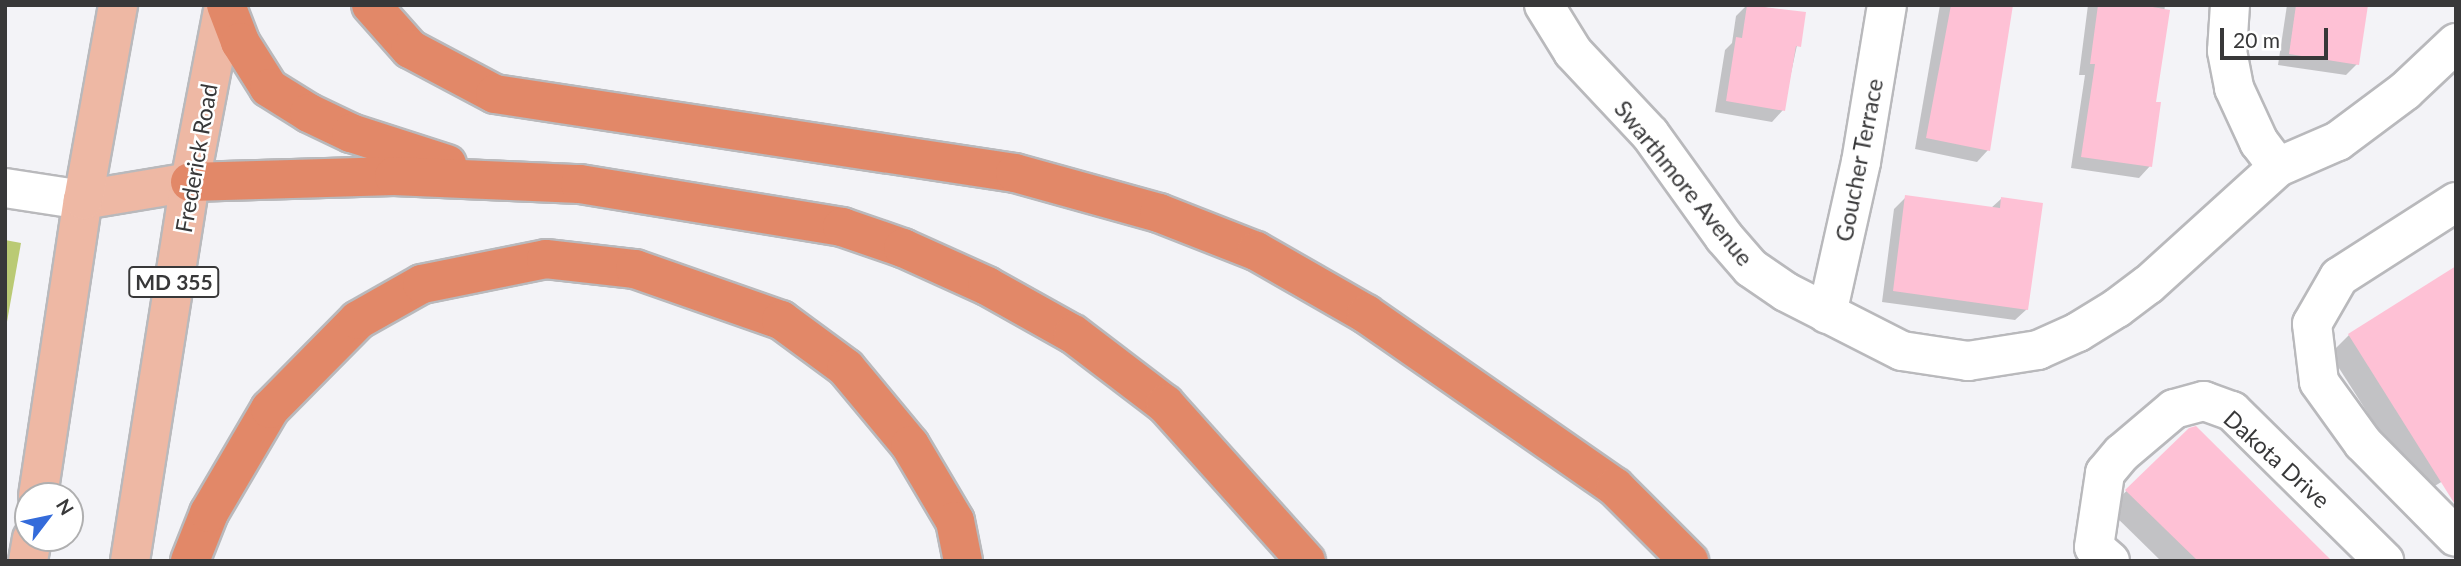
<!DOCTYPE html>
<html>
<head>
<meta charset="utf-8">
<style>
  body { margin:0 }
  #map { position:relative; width:2461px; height:566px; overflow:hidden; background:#f3f3f7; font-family:Lato,sans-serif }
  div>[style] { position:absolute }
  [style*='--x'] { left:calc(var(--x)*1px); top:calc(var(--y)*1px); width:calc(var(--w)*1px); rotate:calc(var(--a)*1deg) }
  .green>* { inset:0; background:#baca74 }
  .shadow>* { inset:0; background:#0003 }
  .building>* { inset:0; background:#fec1d5 }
  .roads { filter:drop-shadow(2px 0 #b9b9bc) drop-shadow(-2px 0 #b9b9bc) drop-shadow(0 2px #b9b9bc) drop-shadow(0 -2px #b9b9bc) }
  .minor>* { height:38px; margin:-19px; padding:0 19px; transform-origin:19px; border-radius:19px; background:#fff }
  .major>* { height:38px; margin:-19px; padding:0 19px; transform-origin:19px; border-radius:19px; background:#eeb8a4 }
  .highway>* { height:38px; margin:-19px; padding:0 19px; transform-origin:19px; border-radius:19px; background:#e28868 }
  span { translate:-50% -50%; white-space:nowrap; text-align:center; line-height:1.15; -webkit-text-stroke:5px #fff; paint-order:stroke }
  .shield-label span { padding:2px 5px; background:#fff; border:2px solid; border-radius:5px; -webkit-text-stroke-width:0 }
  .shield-label { font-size:21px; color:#383839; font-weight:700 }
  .street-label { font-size:23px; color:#383839 }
  .frame { position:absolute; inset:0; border:7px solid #383839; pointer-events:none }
  .north { position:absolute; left:14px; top:482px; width:70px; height:70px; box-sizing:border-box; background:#fff; border:2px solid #afafb0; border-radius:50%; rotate:58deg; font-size:19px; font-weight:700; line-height:28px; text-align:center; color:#383839 }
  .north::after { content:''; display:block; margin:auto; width:24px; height:32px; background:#346bda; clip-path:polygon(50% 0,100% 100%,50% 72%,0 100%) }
  .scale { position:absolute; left:2220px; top:28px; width:108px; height:32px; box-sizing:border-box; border:4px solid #383839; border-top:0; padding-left:9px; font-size:21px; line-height:24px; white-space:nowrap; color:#383839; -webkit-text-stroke:5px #fff; paint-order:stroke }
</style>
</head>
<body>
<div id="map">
  <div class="green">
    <div style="clip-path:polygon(5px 240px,21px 243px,5px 333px)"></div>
  </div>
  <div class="shadow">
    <div style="clip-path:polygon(1747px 5px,1804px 13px,1783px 110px,1772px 122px,1715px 112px,1725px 50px,1732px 43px,1736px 16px)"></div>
    <div style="clip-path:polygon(1940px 5px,2012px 5px,1988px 150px,1977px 162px,1915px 149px)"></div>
    <div style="clip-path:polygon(2088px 5px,2165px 5px,2154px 103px,2150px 166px,2139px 178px,2071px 168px,2085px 75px,2079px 75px)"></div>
    <div style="clip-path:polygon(2287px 5px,2366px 5px,2357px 64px,2346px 75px,2278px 65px)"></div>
    <div style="clip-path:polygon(1906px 197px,1991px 208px,2001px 199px,2027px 309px,2015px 320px,1882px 302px,1894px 209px)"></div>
    <div style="clip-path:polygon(2456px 268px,2456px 473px,2420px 495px,2330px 354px,2349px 335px)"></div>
    <div style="clip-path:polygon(2190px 429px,2330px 561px,2161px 561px,2108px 509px)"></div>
  </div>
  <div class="building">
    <div style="clip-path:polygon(1747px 5px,1806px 12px,1801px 47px,1796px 46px,1785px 111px,1726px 101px,1736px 37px,1742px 38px)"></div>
    <div style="clip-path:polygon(1951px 5px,2013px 5px,1990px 151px,1926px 138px)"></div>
    <div style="clip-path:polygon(2098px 5px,2141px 5px,2170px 10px,2156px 102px,2161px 102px,2152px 167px,2081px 157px,2095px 64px,2090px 64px)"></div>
    <div style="clip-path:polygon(2296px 5px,2368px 5px,2359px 65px,2289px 54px)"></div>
    <div style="clip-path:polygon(1905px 195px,2000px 208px,2001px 197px,2043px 203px,2028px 310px,1893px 291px)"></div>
    <div style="clip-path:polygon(2456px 266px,2456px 506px,2348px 334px)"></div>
    <div style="clip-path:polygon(2196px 426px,2332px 561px,2198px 561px,2125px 490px,2189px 428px)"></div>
  </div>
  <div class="roads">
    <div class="minor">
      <div style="--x:1544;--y:5;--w:55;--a:58.3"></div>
      <div style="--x:1573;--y:52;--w:112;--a:46.8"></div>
      <div style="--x:1650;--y:134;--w:127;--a:54.3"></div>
      <div style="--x:1724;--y:237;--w:41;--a:48.9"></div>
      <div style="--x:1751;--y:268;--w:42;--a:34.4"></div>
      <div style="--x:1786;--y:292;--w:130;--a:27"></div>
      <div style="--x:1902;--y:351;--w:67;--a:8.6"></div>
      <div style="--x:1968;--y:361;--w:71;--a:-8.9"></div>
      <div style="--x:2038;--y:350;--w:44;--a:-24.2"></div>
      <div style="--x:2078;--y:332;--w:46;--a:-31.6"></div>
      <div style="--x:2117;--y:308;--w:39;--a:-37"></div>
      <div style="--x:2148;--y:285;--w:176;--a:-42.2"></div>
      <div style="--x:2278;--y:167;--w:65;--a:-23.4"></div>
      <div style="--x:2338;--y:141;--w:84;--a:-36.7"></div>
      <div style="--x:2405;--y:91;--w:70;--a:-43.3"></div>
      <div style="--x:2230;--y:5;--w:46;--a:93.7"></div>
      <div style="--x:2227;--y:51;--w:38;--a:79"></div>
      <div style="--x:2234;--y:88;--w:60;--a:65.2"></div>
      <div style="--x:2259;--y:142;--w:31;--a:53"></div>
      <div style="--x:5;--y:188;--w:79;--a:8.7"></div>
      <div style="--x:2456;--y:202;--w:139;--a:147.3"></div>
      <div style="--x:2339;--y:277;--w:54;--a:119.9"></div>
      <div style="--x:2312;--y:324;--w:58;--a:83.1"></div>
      <div style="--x:2319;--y:382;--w:75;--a:54.2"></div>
      <div style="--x:2363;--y:443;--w:132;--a:45.3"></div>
      <div style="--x:1827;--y:314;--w:156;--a:-77.4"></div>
      <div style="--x:1861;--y:162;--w:159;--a:-80.6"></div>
      <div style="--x:2110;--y:561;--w:21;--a:-139"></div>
      <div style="--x:2094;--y:547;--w:75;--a:-81.5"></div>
      <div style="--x:2105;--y:473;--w:26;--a:-50"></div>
      <div style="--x:2122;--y:453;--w:68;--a:-40.2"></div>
      <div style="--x:2174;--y:409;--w:31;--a:-15"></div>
      <div style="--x:2204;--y:401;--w:30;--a:20"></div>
      <div style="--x:2232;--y:411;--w:214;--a:44.6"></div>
    </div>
    <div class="major">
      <div style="--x:83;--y:200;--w:109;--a:-9.5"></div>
      <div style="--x:38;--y:496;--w:299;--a:-81.4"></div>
      <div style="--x:83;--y:200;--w:198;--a:-79.8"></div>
      <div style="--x:28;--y:561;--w:23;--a:-80"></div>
      <div style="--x:130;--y:561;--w:384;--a:-81"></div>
      <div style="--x:190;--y:182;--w:180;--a:-79.1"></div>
    </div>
    <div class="highway">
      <div style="--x:226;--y:5;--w:40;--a:69"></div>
      <div style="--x:240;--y:42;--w:54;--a:57.8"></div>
      <div style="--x:269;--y:88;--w:47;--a:32"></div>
      <div style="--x:309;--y:113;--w:47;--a:25.5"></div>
      <div style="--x:351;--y:133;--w:101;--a:17.9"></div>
      <div style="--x:371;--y:5;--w:59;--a:48.4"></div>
      <div style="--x:410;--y:49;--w:96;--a:27.9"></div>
      <div style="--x:495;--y:94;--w:526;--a:8.64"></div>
      <div style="--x:1015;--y:173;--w:149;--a:15.5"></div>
      <div style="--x:1159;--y:213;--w:104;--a:21.4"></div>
      <div style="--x:1256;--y:251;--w:127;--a:29.8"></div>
      <div style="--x:1366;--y:314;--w:303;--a:34.8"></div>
      <div style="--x:1615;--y:487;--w:105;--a:45"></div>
      <div style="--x:190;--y:182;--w:204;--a:-1.7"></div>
      <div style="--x:394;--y:176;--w:186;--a:2.5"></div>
      <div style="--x:580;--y:184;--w:266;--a:9.3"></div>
      <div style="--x:842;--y:227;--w:65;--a:19"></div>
      <div style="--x:903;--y:248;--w:92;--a:24.3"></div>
      <div style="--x:987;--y:286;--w:98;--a:29.2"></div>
      <div style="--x:1073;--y:334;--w:116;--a:37.3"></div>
      <div style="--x:1165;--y:404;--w:211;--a:48.1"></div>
      <div style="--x:190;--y:561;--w:52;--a:-68.4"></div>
      <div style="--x:209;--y:513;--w:121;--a:-59.6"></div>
      <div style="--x:270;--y:409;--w:125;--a:-45.3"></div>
      <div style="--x:358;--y:320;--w:73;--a:-29.4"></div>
      <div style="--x:422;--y:284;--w:126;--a:-11.4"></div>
      <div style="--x:546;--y:259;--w:90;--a:6.4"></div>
      <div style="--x:635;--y:269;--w:155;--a:19.3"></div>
      <div style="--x:781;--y:320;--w:81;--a:36.4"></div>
      <div style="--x:846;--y:368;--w:100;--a:50.3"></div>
      <div style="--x:910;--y:445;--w:88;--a:59.4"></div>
      <div style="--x:955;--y:521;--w:41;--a:78.7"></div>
    </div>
  </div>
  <div class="shield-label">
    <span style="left:174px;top:282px">MD 355</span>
  </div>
  <div class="street-label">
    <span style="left:196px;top:158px;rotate:-80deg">Frederick Road</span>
    <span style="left:1859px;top:160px;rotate:-79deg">Goucher Terrace</span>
    <span style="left:1684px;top:183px;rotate:51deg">Swarthmore Avenue</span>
    <span style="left:2277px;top:459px;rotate:42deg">Dakota Drive</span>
  </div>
  <div class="frame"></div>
  <div class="north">N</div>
  <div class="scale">20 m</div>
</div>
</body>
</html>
